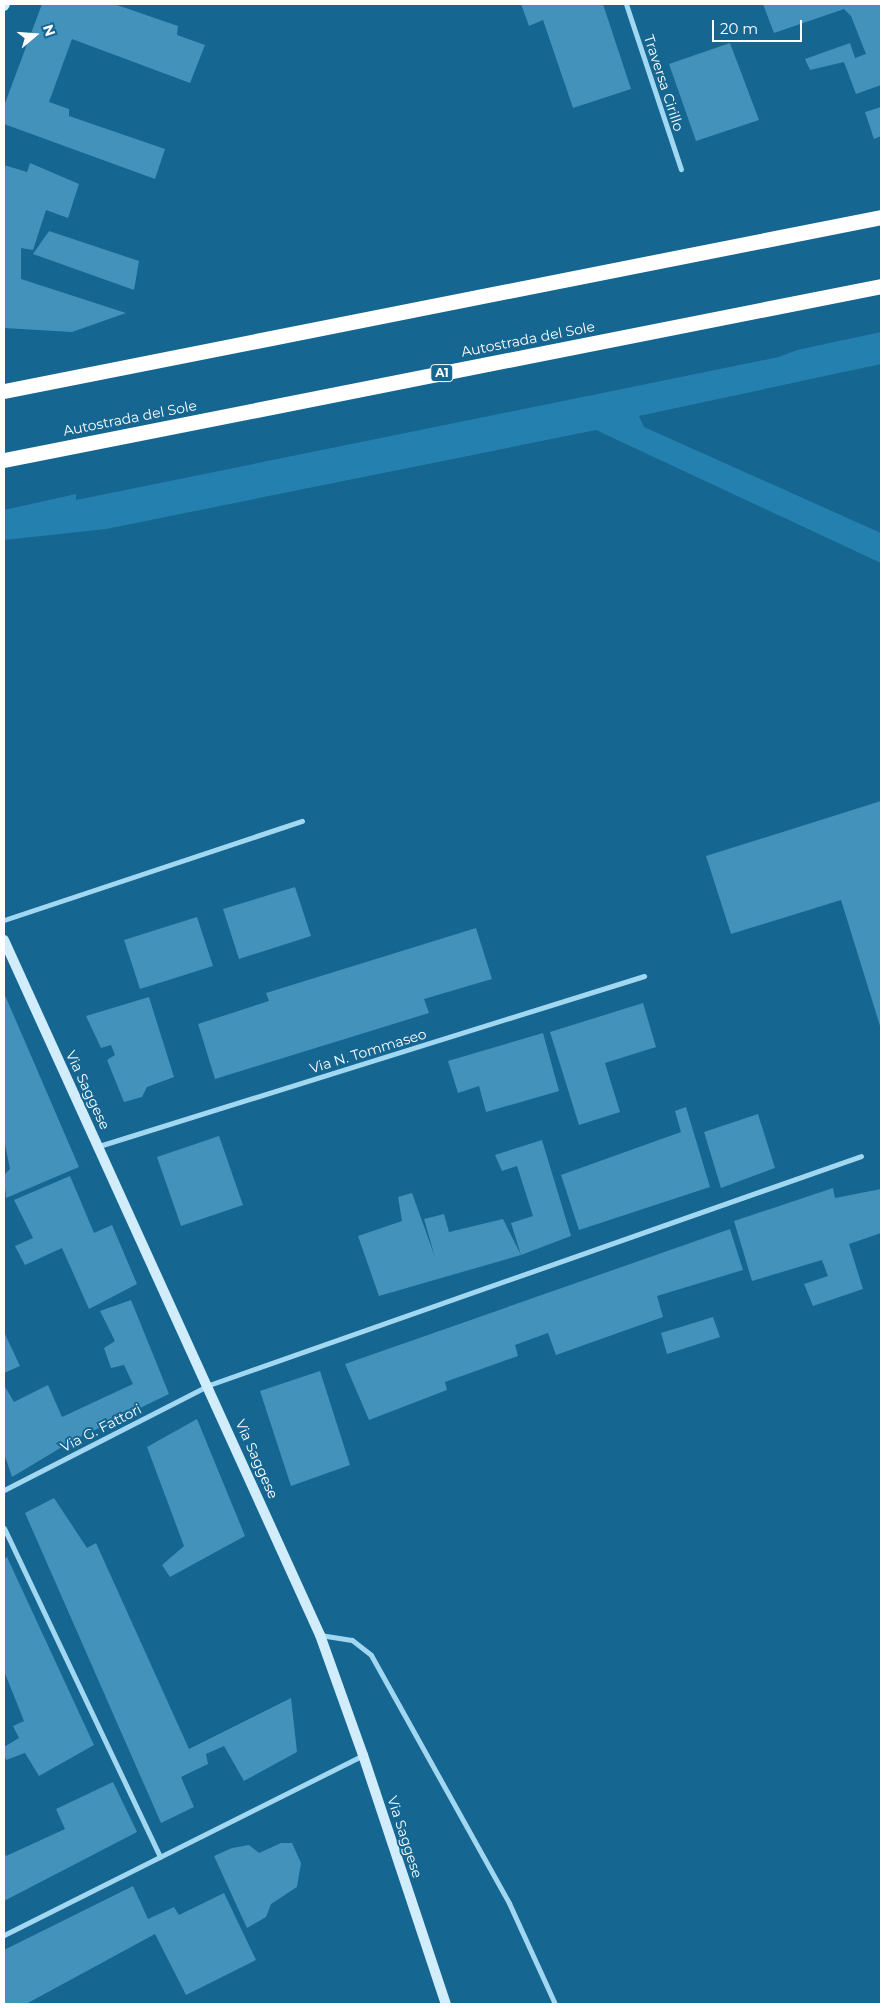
<!DOCTYPE html>
<html>
<head>
<meta charset="utf-8">
<style>
  body { margin:0 }
  #map { position:relative; width:885px; height:2008px; overflow:hidden; background:#156691; font-family:Montserrat,sans-serif }
  div>[style] { position:absolute }
  [style*='--x'] { left:calc(var(--x)*1px); top:calc(var(--y)*1px); width:calc(var(--w)*1px); rotate:calc(var(--a)*1deg) }
  .green>* { inset:0; background:#2480ae }
  .building>* { inset:0; background:#4292bb }
  .street>* { height:5px; margin:-2.5px; padding:0 2.5px; transform-origin:2.5px; border-radius:2.5px; background:#a2d7f1 }
  .secondary>* { height:10px; margin:-5px; padding:0 5px; transform-origin:5px; border-radius:5px; background:#d1ecfb }
  .highway>* { height:15px; margin:-7.5px; padding:0 7.5px; transform-origin:7.5px; border-radius:7.5px; background:#fff }
  span { translate:-50% -50%; white-space:nowrap; text-align:center; line-height:1.15; -webkit-text-stroke:4px #156691; paint-order:stroke }
  .shield-label span { padding:1px 4px; background:#156691; border:1px solid; border-radius:4px; -webkit-text-stroke-width:0 }
  .shield-label { font-size:12px; color:#fff; font-weight:700 }
  .street-label { font-size:14px; color:#fff }
  .frame { position:absolute; inset:0; border:5px solid #fff; pointer-events:none }
  .north { position:absolute; left:10px; top:10px; width:50px; height:50px; -webkit-text-stroke:4px #156691; paint-order:stroke; rotate:72deg; font-size:14px; font-weight:700; line-height:20px; text-align:center; color:#fff }
  .north::after { content:''; display:block; margin:auto; width:18px; height:22px; background:#fff; clip-path:polygon(50% 0,100% 100%,50% 72%,0 100%) }
  .scale { position:absolute; left:712px; top:20px; width:90px; height:22px; box-sizing:border-box; border:2px solid #fff; border-top:0; padding-left:6px; font-size:15px; line-height:18px; white-space:nowrap; color:#fff; -webkit-text-stroke:4px #156691; paint-order:stroke }
</style>
</head>
<body>
<div id="map">
  <div class="green">
    <div style="clip-path:polygon(881px 332px,881px 364px,639px 416px,644px 427px,881px 533px,881px 563px,596px 430px,106px 529px,4px 540px,4px 510px,76px 494px,76px 500px,779px 357px,797px 350px)"></div>
  </div>
  <div class="building">
    <div style="clip-path:polygon(42px 4px,114px 4px,178px 26px,177px 35px,205px 45px,190px 83px,72px 39px,49px 102px,69px 109px,69px 116px,165px 149px,155px 179px,4px 124px,4px 106px)"></div>
    <div style="clip-path:polygon(521px 4px,603px 4px,631px 89px,573px 108px,543px 20px,529px 26px)"></div>
    <div style="clip-path:polygon(763px 4px,881px 4px,881px 85px,856px 94px,844px 62px,810px 70px,805px 59px,850px 43px,855px 58px,866px 54px,851px 16px,844px 9px,774px 33px)"></div>
    <div style="clip-path:polygon(730px 43px,759px 120px,696px 141px,669px 64px)"></div>
    <div style="clip-path:polygon(881px 107px,881px 136px,874px 139px,865px 112px)"></div>
    <div style="clip-path:polygon(30px 163px,79px 184px,68px 218px,46px 210px,33px 250px,21px 248px,21px 279px,126px 313px,72px 332px,4px 328px,4px 165px,27px 172px)"></div>
    <div style="clip-path:polygon(49px 231px,139px 261px,134px 290px,33px 254px)"></div>
    <div style="clip-path:polygon(881px 801px,881px 1029px,841px 900px,731px 934px,706px 856px)"></div>
    <div style="clip-path:polygon(295px 887px,311px 936px,239px 959px,223px 909px)"></div>
    <div style="clip-path:polygon(197px 917px,213px 966px,140px 989px,124px 940px)"></div>
    <div style="clip-path:polygon(476px 928px,492px 979px,424px 999px,429px 1013px,215px 1079px,198px 1024px,269px 1001px,266px 993px)"></div>
    <div style="clip-path:polygon(4px 993px,79px 1167px,6px 1198px,4px 1175px,10px 1169px,4px 1139px)"></div>
    <div style="clip-path:polygon(149px 997px,174px 1077px,147px 1087px,142px 1097px,124px 1102px,107px 1060px,115px 1055px,111px 1045px,101px 1048px,86px 1016px)"></div>
    <div style="clip-path:polygon(643px 1003px,656px 1047px,605px 1063px,620px 1112px,579px 1125px,550px 1032px)"></div>
    <div style="clip-path:polygon(543px 1033px,559px 1091px,486px 1112px,479px 1086px,458px 1093px,448px 1061px)"></div>
    <div style="clip-path:polygon(686px 1107px,710px 1187px,579px 1230px,561px 1175px,681px 1132px,675px 1111px)"></div>
    <div style="clip-path:polygon(758px 1114px,775px 1168px,721px 1188px,704px 1132px)"></div>
    <div style="clip-path:polygon(219px 1136px,243px 1205px,181px 1226px,157px 1157px)"></div>
    <div style="clip-path:polygon(542px 1140px,571px 1236px,521px 1255px,511px 1223px,533px 1216px,517px 1166px,502px 1171px,495px 1155px)"></div>
    <div style="clip-path:polygon(70px 1176px,94px 1233px,112px 1225px,137px 1284px,89px 1309px,62px 1248px,25px 1265px,15px 1246px,33px 1238px,14px 1200px)"></div>
    <div style="clip-path:polygon(833px 1188px,835px 1198px,881px 1189px,881px 1233px,849px 1244px,863px 1289px,813px 1306px,804px 1284px,828px 1276px,822px 1260px,752px 1281px,734px 1221px)"></div>
    <div style="clip-path:polygon(412px 1193px,435px 1257px,424px 1219px,444px 1214px,449px 1232px,503px 1219px,521px 1255px,379px 1296px,358px 1236px,402px 1221px,398px 1197px)"></div>
    <div style="clip-path:polygon(730px 1229px,743px 1270px,657px 1296px,663px 1317px,556px 1355px,548px 1333px,515px 1345px,518px 1356px,445px 1382px,447px 1390px,369px 1420px,345px 1364px)"></div>
    <div style="clip-path:polygon(131px 1300px,169px 1394px,72px 1441px,12px 1477px,4px 1453px,4px 1385px,14px 1402px,48px 1385px,62px 1417px,133px 1384px,124px 1365px,111px 1368px,104px 1348px,115px 1341px,100px 1311px)"></div>
    <div style="clip-path:polygon(713px 1317px,720px 1337px,667px 1354px,661px 1333px)"></div>
    <div style="clip-path:polygon(4px 1332px,20px 1366px,4px 1373px)"></div>
    <div style="clip-path:polygon(320px 1371px,350px 1465px,291px 1486px,260px 1391px)"></div>
    <div style="clip-path:polygon(197px 1419px,245px 1536px,170px 1577px,162px 1565px,184px 1546px,147px 1447px)"></div>
    <div style="clip-path:polygon(54px 1498px,87px 1548px,96px 1543px,189px 1749px,291px 1698px,297px 1752px,244px 1781px,224px 1746px,206px 1754px,208px 1764px,181px 1777px,194px 1807px,161px 1823px,25px 1513px)"></div>
    <div style="clip-path:polygon(7px 1557px,94px 1745px,39px 1776px,25px 1753px,6px 1760px,4px 1754px,4px 1747px,19px 1738px,13px 1726px,24px 1721px,4px 1671px,4px 1559px)"></div>
    <div style="clip-path:polygon(113px 1782px,137px 1832px,4px 1901px,4px 1851px,6px 1856px,65px 1829px,56px 1809px)"></div>
    <div style="clip-path:polygon(281px 1843px,292px 1843px,301px 1863px,297px 1887px,271px 1904px,266px 1917px,247px 1928px,214px 1856px,232px 1848px,249px 1845px,259px 1853px)"></div>
    <div style="clip-path:polygon(133px 1886px,148px 1919px,174px 1907px,179px 1915px,224px 1893px,256px 1960px,186px 1995px,155px 1934px,26px 2004px,4px 2004px,4px 1950px)"></div>
  </div>
  <div class="street">
    <div style="--x:626;--y:4;--w:174;--a:71.6"></div>
    <div style="--x:4;--y:920;--w:314;--a:-18.4"></div>
    <div style="--x:99;--y:1146;--w:571;--a:-17.32"></div>
    <div style="--x:4;--y:1490;--w:230;--a:-27.1"></div>
    <div style="--x:209;--y:1385;--w:691;--a:-19.35"></div>
    <div style="--x:4;--y:1528;--w:364;--a:64.6"></div>
    <div style="--x:320;--y:1635;--w:32;--a:9"></div>
    <div style="--x:352;--y:1640;--w:24;--a:38"></div>
    <div style="--x:371;--y:1655;--w:284;--a:60.9"></div>
    <div style="--x:509;--y:1903;--w:111;--a:65.5"></div>
    <div style="--x:4;--y:1935;--w:402;--a:-26.6"></div>
  </div>
  <div class="secondary">
    <div style="--x:4;--y:6;--w:2;--a:-63"></div>
    <div style="--x:4;--y:940;--w:763;--a:65.55"></div>
    <div style="--x:320;--y:1635;--w:127;--a:70.3"></div>
    <div style="--x:363;--y:1755;--w:262;--a:71.6"></div>
  </div>
  <div class="highway">
    <div style="--x:4;--y:391;--w:894;--a:-11.22"></div>
    <div style="--x:4;--y:460;--w:894;--a:-11.22"></div>
  </div>
  <div class="shield-label">
    <span style="left:442px;top:373px">A1</span>
  </div>
  <div class="street-label">
    <span style="left:664px;top:83px;rotate:72deg">Traversa Cirillo</span>
    <span style="left:528px;top:339px;rotate:-11deg">Autostrada del Sole</span>
    <span style="left:130px;top:418px;rotate:-11deg">Autostrada del Sole</span>
    <span style="left:368px;top:1051px;rotate:-17deg">Via N. Tommaseo</span>
    <span style="left:88px;top:1090px;rotate:65deg">Via Saggese</span>
    <span style="left:101px;top:1428px;rotate:-27deg">Via G. Fattori</span>
    <span style="left:257px;top:1459px;rotate:66deg">Via Saggese</span>
    <span style="left:405px;top:1837px;rotate:72deg">Via Saggese</span>
  </div>
  <div class="frame"></div>
  <div class="north">N</div>
  <div class="scale">20 m</div>
</div>
</body>
</html>
